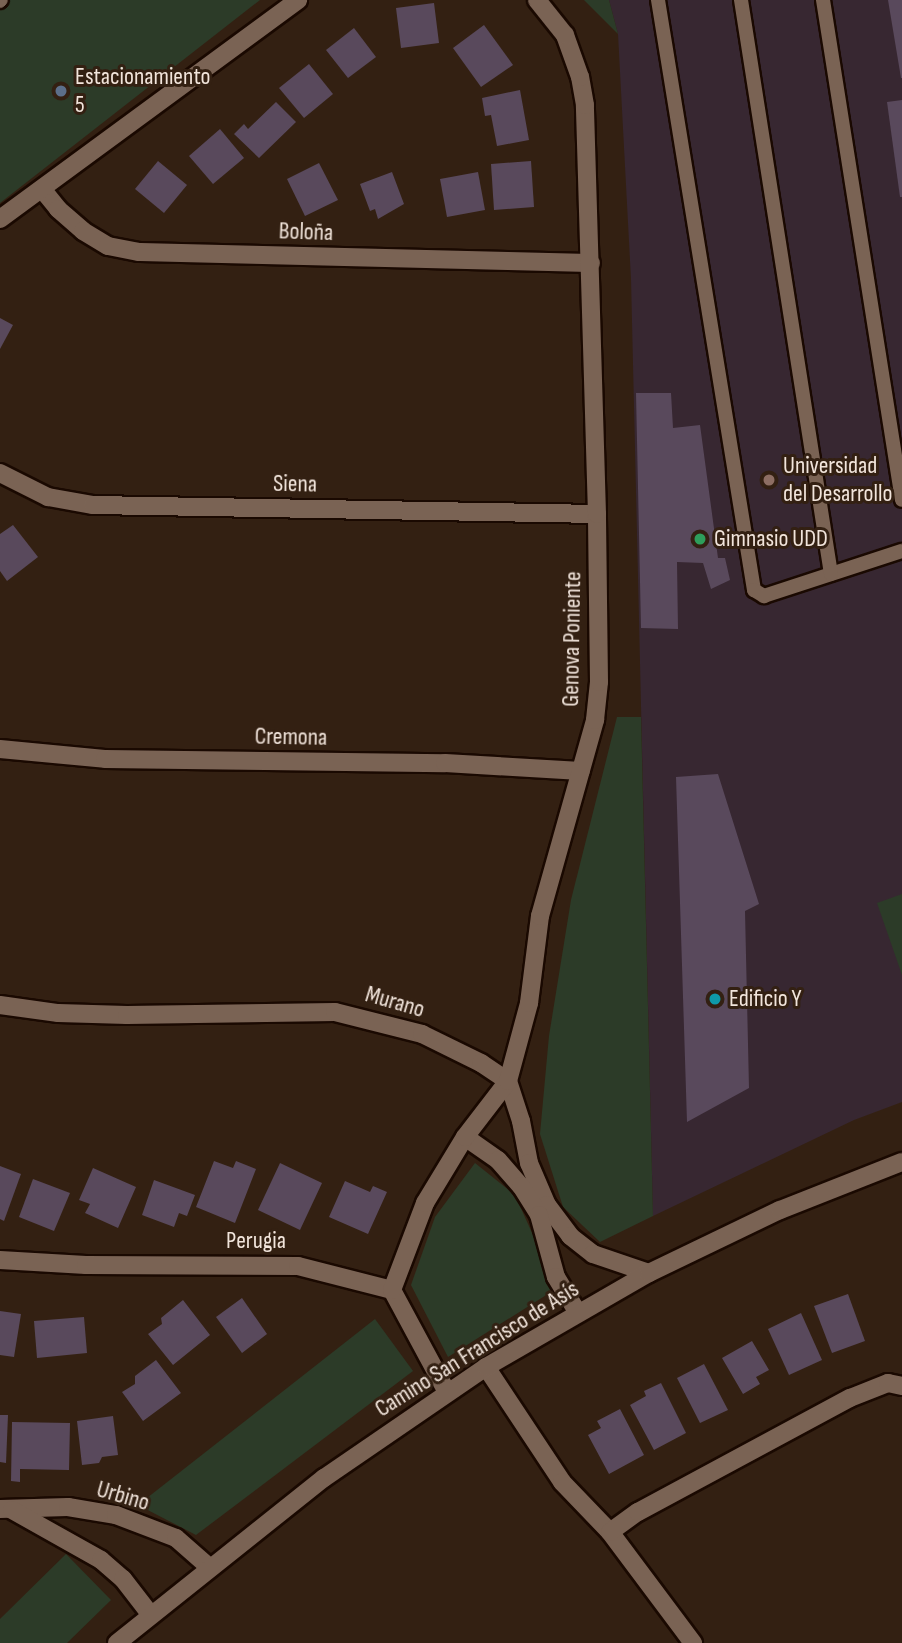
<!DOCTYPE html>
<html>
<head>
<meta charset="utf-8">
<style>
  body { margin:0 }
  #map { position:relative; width:902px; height:1643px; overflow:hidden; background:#332012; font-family:"Sofia Sans Condensed",sans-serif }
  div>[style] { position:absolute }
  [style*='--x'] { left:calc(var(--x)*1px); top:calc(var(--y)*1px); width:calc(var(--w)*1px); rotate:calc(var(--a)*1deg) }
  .education>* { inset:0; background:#372731 }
  .green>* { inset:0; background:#2c3b28 }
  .building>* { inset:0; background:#59495c }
  .roads { filter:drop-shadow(2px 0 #1a0901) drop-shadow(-2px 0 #1a0901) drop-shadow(0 2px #1a0901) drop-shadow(0 -2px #1a0901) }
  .service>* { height:14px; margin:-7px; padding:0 7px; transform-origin:7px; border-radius:7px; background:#7a6354 }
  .minor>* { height:18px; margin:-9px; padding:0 9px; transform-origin:9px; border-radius:9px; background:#7a6354 }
  .dots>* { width:19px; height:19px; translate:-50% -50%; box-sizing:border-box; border:4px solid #332012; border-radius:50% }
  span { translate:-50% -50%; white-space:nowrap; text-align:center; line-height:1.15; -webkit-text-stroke:6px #332012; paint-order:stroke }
  .poi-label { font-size:24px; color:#f2e5dc }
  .left { translate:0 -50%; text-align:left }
  .street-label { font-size:24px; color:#f2e5dc }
</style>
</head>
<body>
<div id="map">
  <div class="education">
    <div style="clip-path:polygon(609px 0,902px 0,902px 1102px,854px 1120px,653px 1216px,631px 279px,618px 34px)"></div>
  </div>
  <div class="green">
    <div style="clip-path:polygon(0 0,260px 0,0 203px)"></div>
    <div style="clip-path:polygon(584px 0,609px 0,618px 34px)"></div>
    <div style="clip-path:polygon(617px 717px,641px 717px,653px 1216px,600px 1242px,563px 1207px,540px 1134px,549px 1036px,571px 900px)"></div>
    <div style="clip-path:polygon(902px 894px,902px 975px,877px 903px)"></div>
    <div style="clip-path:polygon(475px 1163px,515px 1195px,537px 1244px,551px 1292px,448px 1357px,411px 1285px,435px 1217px)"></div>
    <div style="clip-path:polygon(375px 1319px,413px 1371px,196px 1535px,138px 1505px)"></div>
    <div style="clip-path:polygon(66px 1554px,111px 1600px,67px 1643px,0 1643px,0 1619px)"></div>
  </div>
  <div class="building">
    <div style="clip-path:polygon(888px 0,902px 0,902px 78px,901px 78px)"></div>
    <div style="clip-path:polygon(434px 3px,439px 43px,401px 48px,396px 8px)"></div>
    <div style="clip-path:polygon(484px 25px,513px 65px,481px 87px,453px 48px)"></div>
    <div style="clip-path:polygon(354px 28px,376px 57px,348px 78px,326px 50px)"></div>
    <div style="clip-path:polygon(309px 64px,333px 94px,304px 118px,279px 88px)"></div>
    <div style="clip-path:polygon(520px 90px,529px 140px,497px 146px,491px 115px,485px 116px,482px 98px)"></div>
    <div style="clip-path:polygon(902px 100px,902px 197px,900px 197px,887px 102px)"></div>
    <div style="clip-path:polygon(276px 102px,296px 122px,259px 158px,234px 134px,244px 124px,248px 129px)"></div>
    <div style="clip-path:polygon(220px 129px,244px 158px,213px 184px,189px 156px)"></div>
    <div style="clip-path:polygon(158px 161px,187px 185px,164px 213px,135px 189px)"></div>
    <div style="clip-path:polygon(531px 161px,534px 207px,494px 210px,491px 164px)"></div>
    <div style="clip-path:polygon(319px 163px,338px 200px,305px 216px,287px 179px)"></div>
    <div style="clip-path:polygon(392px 172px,404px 204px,378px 219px,375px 209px,370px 211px,360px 184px)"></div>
    <div style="clip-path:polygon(478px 172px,485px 210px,447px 217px,440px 179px)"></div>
    <div style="clip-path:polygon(0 318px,13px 325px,0 349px)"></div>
    <div style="clip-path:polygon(636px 393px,671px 393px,673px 428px,700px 425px,718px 558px,725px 558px,730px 580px,711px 589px,703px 563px,677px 562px,678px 629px,641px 628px)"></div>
    <div style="clip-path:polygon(13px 525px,38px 557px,7px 581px,0 571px,0 534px)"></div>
    <div style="clip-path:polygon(718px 774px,759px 904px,745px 911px,749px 1088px,687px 1122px,676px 777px)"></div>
    <div style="clip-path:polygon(214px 1161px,233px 1168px,236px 1161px,256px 1169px,235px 1223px,196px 1207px)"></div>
    <div style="clip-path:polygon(280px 1163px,322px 1183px,300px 1230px,258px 1210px)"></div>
    <div style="clip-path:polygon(0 1166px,21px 1174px,4px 1221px,0 1219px)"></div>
    <div style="clip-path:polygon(93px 1168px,136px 1187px,118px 1228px,85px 1213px,90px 1204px,79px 1200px)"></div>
    <div style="clip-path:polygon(33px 1179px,70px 1193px,54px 1231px,19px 1217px)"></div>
    <div style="clip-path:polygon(154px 1180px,195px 1195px,187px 1216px,179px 1213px,174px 1227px,142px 1215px)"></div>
    <div style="clip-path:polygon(345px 1181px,370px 1192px,373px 1186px,387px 1192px,368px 1234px,329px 1217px)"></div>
    <div style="clip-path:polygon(848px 1294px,865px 1341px,832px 1353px,814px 1306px)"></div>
    <div style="clip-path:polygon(242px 1298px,267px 1334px,242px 1353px,216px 1317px)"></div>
    <div style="clip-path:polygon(183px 1300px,210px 1335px,173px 1365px,148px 1334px,162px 1324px,161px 1318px)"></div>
    <div style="clip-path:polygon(0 1311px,21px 1314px,14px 1357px,0 1355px)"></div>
    <div style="clip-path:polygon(801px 1313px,822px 1360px,789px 1375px,768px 1329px)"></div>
    <div style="clip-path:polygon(84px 1317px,87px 1353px,37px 1358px,34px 1321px)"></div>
    <div style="clip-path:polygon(752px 1341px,769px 1370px,756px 1377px,760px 1384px,743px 1394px,722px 1358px)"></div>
    <div style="clip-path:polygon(156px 1360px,181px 1393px,143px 1421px,122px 1392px,135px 1384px,135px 1376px)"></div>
    <div style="clip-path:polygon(704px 1364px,728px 1410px,700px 1423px,677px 1378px)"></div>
    <div style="clip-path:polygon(661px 1383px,686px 1433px,654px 1450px,630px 1405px,646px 1396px,644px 1391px)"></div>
    <div style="clip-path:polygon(620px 1409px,644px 1455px,609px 1474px,588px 1435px,601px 1428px,597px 1421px)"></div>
    <div style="clip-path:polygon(0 1415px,8px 1415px,6px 1463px,0 1462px)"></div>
    <div style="clip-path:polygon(113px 1416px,118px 1455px,102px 1457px,99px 1463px,82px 1465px,77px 1421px)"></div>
    <div style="clip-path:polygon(12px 1422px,70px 1423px,69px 1470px,20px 1469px,20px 1482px,11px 1481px)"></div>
  </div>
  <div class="roads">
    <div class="service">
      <div style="--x:658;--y:0;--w:598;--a:80.76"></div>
      <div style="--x:754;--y:590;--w:12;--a:31"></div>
      <div style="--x:764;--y:596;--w:145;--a:-18.1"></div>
      <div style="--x:741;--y:0;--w:581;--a:81.09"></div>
      <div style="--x:823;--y:0;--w:506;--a:81.02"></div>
      <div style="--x:0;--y:1;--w:1;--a:-45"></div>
    </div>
    <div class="minor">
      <div style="--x:42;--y:189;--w:26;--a:51"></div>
      <div style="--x:58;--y:209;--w:33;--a:41"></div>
      <div style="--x:83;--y:231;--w:29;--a:31"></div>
      <div style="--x:108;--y:246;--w:32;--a:11"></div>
      <div style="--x:139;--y:252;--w:452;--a:1.4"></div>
      <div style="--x:0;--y:219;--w:370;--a:-36.3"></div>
      <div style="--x:0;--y:473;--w:54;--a:26.6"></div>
      <div style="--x:48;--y:497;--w:46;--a:10.1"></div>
      <div style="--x:93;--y:505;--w:504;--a:1.02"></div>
      <div style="--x:0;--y:749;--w:105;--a:5.4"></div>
      <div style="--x:105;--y:759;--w:340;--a:0.7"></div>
      <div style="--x:445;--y:763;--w:136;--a:3.4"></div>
      <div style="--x:0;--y:1005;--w:59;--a:7.9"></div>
      <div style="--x:58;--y:1013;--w:69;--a:1.7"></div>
      <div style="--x:127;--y:1015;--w:208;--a:-0.8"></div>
      <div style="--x:335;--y:1012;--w:90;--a:14.2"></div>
      <div style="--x:422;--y:1034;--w:66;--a:26.2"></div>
      <div style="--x:481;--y:1063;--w:32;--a:34"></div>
      <div style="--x:508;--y:1081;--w:42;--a:72"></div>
      <div style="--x:521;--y:1121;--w:43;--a:79.2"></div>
      <div style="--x:529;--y:1163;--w:46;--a:66.8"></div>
      <div style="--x:547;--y:1205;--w:39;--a:53"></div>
      <div style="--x:570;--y:1236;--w:29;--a:38"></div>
      <div style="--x:593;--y:1254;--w:59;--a:18.7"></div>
      <div style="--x:465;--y:1137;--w:40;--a:34.9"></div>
      <div style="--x:498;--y:1160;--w:35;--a:49"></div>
      <div style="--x:521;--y:1186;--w:34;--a:58"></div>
      <div style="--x:539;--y:1215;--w:64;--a:74.7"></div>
      <div style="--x:556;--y:1277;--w:42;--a:58.6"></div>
      <div style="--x:0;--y:1260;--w:86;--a:3.3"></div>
      <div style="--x:86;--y:1265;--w:212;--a:0.3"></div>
      <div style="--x:298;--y:1266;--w:97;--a:14.3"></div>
      <div style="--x:392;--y:1290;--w:116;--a:61.7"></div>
      <div style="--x:392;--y:1290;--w:93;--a:-69.2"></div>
      <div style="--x:425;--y:1203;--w:77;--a:-58.8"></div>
      <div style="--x:465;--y:1137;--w:71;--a:-52.5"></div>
      <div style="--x:508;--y:1081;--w:81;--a:-74.9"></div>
      <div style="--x:529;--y:1003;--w:88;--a:-82.8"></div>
      <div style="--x:540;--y:916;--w:204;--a:-74.3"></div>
      <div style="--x:595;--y:720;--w:38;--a:-84"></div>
      <div style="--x:599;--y:682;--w:168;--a:-90.7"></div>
      <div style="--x:597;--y:514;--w:409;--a:-91.7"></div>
      <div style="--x:585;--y:105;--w:28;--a:-100"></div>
      <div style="--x:580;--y:77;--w:45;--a:-109.7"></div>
      <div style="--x:565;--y:35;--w:45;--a:-128.7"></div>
      <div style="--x:486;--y:1367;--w:138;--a:56.5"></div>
      <div style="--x:562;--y:1482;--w:69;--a:46.2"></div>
      <div style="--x:610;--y:1532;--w:139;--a:53.2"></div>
      <div style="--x:0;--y:1509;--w:68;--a:-1.7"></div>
      <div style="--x:68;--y:1507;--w:49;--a:9.5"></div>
      <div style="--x:116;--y:1515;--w:64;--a:21"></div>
      <div style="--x:176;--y:1538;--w:44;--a:41.3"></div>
      <div style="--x:12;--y:1510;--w:102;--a:29.3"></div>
      <div style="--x:101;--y:1560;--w:29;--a:41"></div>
      <div style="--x:123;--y:1579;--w:44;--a:52.4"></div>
      <div style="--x:610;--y:1532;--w:34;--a:-36"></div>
      <div style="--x:638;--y:1512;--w:241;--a:-28.3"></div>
      <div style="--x:850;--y:1398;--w:41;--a:-21.5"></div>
      <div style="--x:888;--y:1383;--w:14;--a:12"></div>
      <div style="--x:117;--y:1643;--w:265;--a:-38.6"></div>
      <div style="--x:324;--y:1478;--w:196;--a:-34.4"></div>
      <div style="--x:486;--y:1367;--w:188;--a:-30"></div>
      <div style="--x:649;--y:1273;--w:145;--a:-25.7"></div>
      <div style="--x:780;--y:1210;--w:131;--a:-21.5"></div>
    </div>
  </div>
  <div class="dots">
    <div style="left:61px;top:91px;background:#5c6f8a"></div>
    <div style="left:769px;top:480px;background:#8d6e63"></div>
    <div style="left:700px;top:539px;background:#2e9e5b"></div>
    <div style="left:715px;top:999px;background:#0f9aa8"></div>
  </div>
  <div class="poi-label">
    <span class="left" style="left:75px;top:91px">Estacionamiento<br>5</span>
    <span class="left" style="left:783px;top:480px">Universidad<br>del Desarrollo</span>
    <span class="left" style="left:714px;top:539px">Gimnasio UDD</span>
    <span class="left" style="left:729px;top:999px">Edificio Y</span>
  </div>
  <div class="street-label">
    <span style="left:306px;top:232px;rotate:2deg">Boloña</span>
    <span style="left:295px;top:484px;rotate:1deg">Siena</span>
    <span style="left:572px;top:639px;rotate:-89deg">Genova Poniente</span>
    <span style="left:291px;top:737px;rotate:1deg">Cremona</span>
    <span style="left:395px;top:1002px;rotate:16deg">Murano</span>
    <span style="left:256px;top:1241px">Perugia</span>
    <span style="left:477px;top:1349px;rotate:-32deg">Camino San Francisco de Asís</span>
    <span style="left:123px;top:1496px;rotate:16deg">Urbino</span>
  </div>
</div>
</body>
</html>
